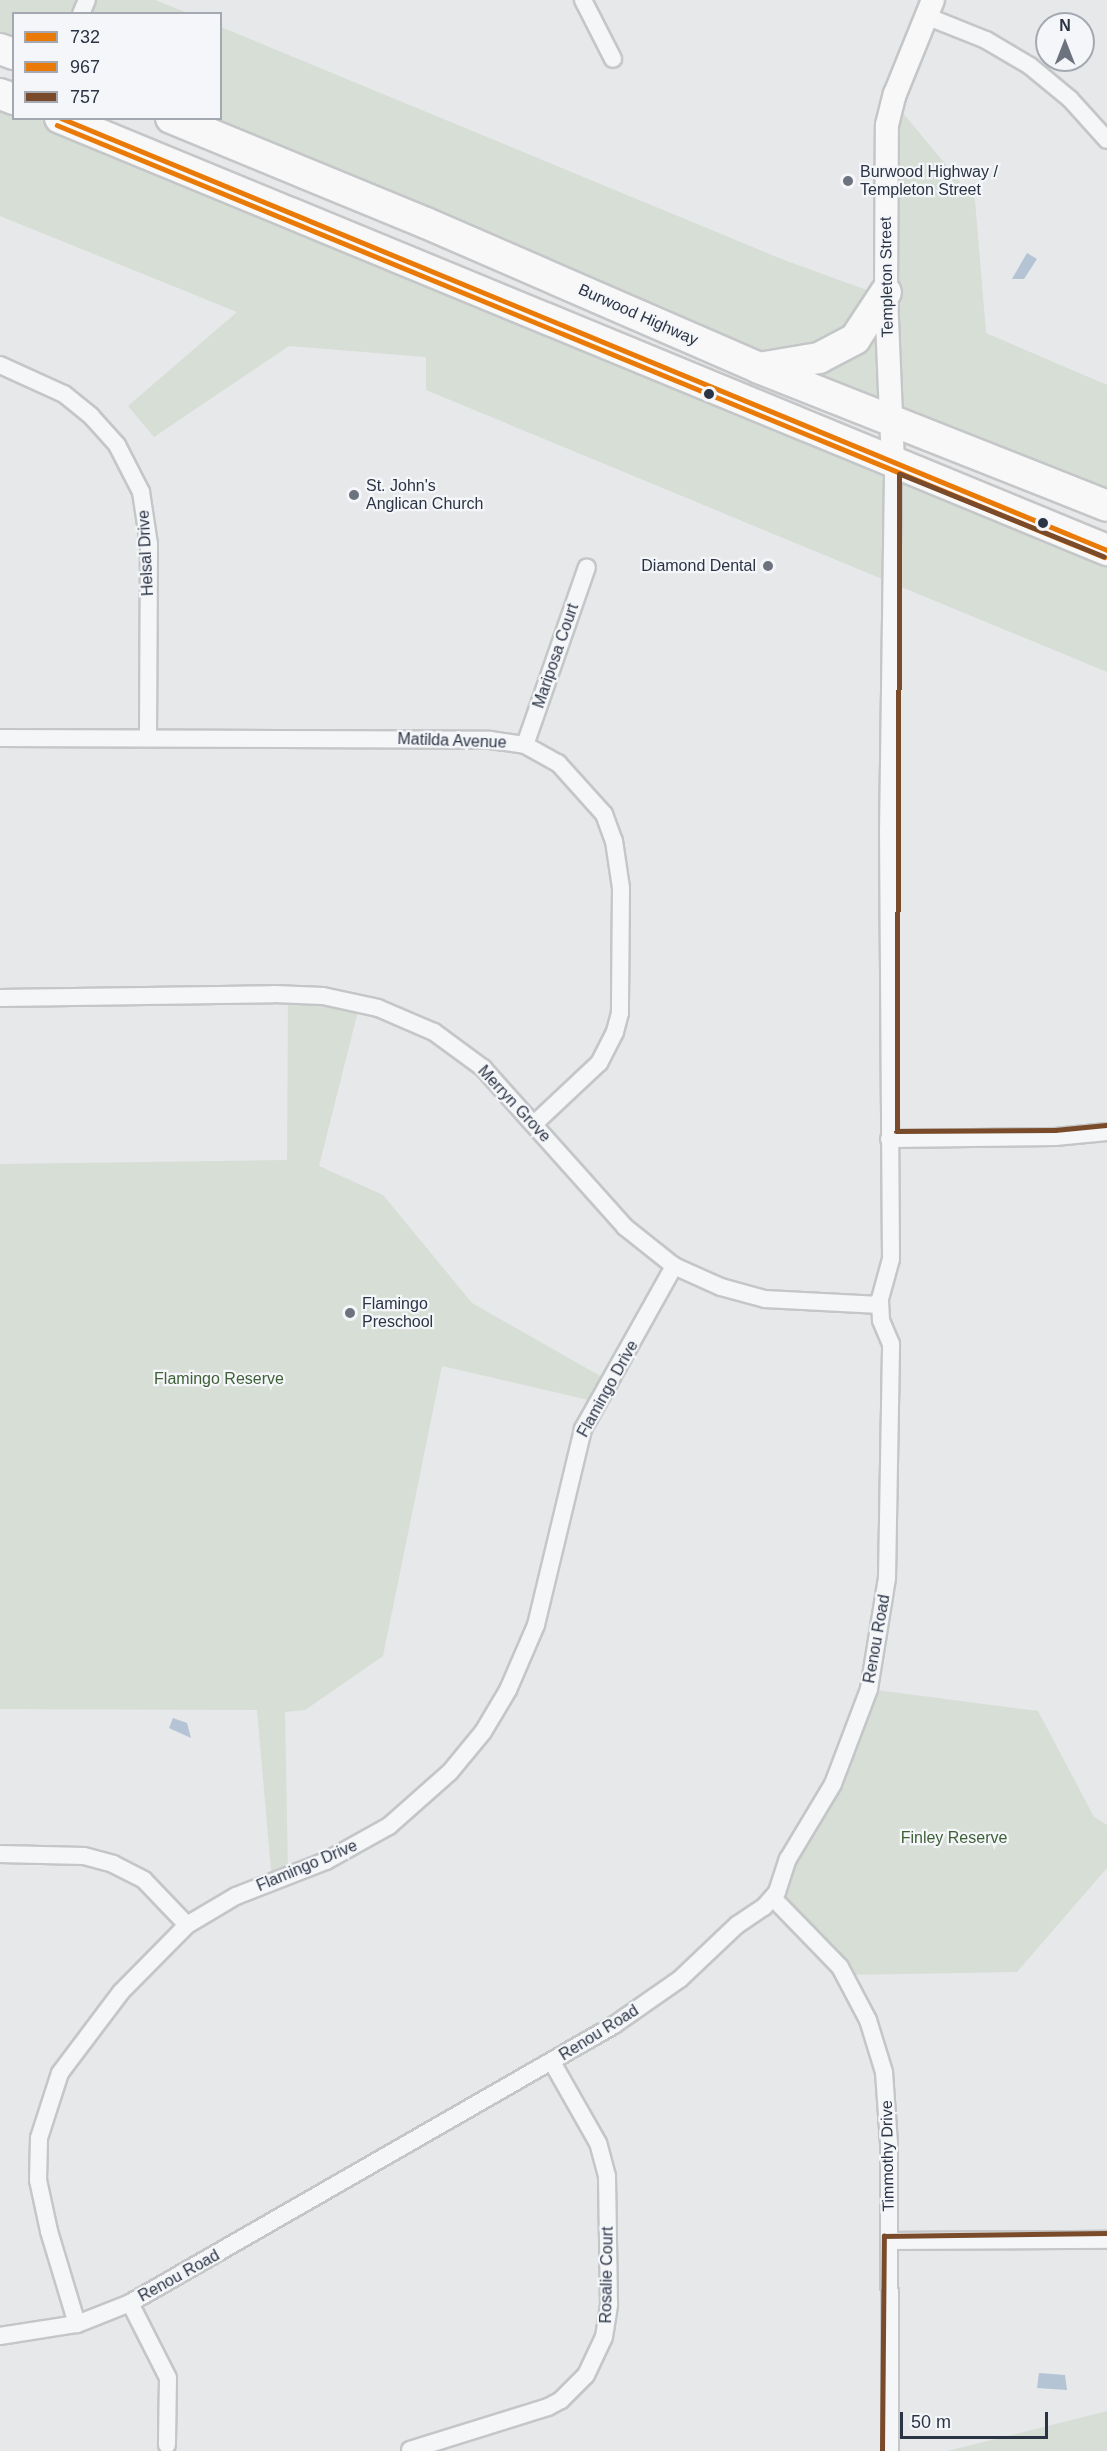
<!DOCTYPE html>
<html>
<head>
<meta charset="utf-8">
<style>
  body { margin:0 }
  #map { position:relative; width:1107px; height:2451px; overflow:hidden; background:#e6e8ea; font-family:Helvetica,sans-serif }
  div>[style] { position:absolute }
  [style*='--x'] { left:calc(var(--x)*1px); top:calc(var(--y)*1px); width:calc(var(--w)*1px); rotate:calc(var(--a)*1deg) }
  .green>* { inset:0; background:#d6ded6 }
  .water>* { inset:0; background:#b4c4d5 }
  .roads { filter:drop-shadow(2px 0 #c4c6c8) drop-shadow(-2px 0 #c4c6c8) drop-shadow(0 2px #c4c6c8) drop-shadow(0 -2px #c4c6c8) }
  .street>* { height:16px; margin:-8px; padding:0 8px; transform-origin:8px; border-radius:8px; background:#f5f6f7 }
  .secondary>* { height:22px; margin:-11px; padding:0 11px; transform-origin:11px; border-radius:11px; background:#f8f8f8 }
  .highway>* { height:30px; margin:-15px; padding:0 15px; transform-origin:15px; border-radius:15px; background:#f8f8f8 }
  .bus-1>* { height:4.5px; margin:-2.25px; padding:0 2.25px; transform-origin:2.25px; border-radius:2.25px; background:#ea7a07 }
  .bus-2>* { height:4.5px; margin:-2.25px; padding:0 2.25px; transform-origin:2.25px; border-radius:2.25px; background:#ea7a07 }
  .bus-3>* { height:4.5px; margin:-2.25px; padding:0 2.25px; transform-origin:2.25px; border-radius:2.25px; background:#7a4b2a }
  .dots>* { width:16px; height:16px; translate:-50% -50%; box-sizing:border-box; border:3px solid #f4f6f9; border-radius:50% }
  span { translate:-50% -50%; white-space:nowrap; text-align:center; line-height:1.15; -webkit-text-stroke:4.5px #f4f6f9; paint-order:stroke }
  .poi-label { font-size:16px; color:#2b3445 }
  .left { translate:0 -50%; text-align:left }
  .right { translate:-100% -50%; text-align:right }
  .street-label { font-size:16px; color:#2b3445 }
  .park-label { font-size:16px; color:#3f6138 }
  .legend { position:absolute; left:12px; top:12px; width:210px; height:108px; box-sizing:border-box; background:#f4f6f9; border:2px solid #a4a8b1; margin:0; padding:8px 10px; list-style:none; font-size:18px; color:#2b3445 }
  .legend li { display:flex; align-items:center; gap:12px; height:30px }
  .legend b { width:30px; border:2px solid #a4a8b1 }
  .north { position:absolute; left:1035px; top:12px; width:60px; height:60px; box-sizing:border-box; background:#f4f6f9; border:2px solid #a4a8b1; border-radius:50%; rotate:0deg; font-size:16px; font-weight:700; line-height:24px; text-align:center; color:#2b3445 }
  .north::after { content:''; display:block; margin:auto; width:21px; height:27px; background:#6c737f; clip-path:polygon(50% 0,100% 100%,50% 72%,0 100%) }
  .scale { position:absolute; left:900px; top:2412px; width:148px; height:27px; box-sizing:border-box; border:3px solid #2b3445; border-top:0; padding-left:8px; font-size:18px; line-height:21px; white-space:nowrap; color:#2b3445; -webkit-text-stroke:4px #f4f6f9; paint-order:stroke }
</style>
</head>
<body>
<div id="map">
  <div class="green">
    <div style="clip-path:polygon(0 0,155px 0,188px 13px,14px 14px,13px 54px,0 49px)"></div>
    <div style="clip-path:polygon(221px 27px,784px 260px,886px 297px,893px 101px,975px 200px,986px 333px,1107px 385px,1107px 505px,171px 119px,220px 118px)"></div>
    <div style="clip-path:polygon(0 94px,13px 99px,14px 118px,60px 119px,1107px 550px,1107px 672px,426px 390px,426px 357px,289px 346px,154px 437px,128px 406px,237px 312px,0 216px)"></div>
    <div style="clip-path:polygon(288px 994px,360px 1003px,319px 1166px,383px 1195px,472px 1303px,609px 1381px,597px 1402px,442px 1366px,383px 1656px,305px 1710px,285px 1712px,288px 1874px,272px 1880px,257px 1710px,0 1709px,0 1164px,287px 1160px)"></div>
    <div style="clip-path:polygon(869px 1689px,1038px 1711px,1094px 1817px,1107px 1825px,1107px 1868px,1017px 1972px,845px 1975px,777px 1892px)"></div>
    <div style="clip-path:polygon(1107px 2411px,1107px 2451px,947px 2451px,1080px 2418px)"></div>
  </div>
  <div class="water">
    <div style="clip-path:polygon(1027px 253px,1037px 259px,1024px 279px,1012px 279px)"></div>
    <div style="clip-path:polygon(173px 1718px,187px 1723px,191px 1738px,169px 1728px)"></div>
    <div style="clip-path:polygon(1039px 2373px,1065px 2375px,1067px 2390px,1037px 2388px)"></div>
  </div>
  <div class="roads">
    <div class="street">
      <div style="--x:583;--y:0;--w:66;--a:63"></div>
      <div style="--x:81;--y:14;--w:15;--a:-67"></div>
      <div style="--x:926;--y:16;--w:65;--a:21.8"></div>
      <div style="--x:986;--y:40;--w:51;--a:30.6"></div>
      <div style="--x:1030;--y:66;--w:52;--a:39.5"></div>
      <div style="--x:1070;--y:99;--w:55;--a:47.9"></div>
      <div style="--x:0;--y:365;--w:70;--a:24.4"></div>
      <div style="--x:64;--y:394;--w:35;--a:39"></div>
      <div style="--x:91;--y:416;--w:39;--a:48"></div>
      <div style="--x:117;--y:445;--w:53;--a:62.9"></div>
      <div style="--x:141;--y:492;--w:53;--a:81.3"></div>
      <div style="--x:149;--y:544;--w:194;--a:90.3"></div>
      <div style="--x:0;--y:738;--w:490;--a:0.2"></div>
      <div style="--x:490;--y:740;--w:35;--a:8"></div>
      <div style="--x:525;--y:745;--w:38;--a:29"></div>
      <div style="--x:558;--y:763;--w:69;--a:48"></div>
      <div style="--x:604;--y:814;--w:29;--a:70"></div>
      <div style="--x:614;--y:841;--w:48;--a:81.5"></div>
      <div style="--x:621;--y:888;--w:125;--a:90.5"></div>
      <div style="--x:620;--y:1013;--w:20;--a:105"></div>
      <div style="--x:615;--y:1032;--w:35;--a:117"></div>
      <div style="--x:599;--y:1063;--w:88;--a:136.8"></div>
      <div style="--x:525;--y:745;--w:188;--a:-70.8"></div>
      <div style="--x:0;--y:998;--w:274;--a:-0.8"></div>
      <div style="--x:274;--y:994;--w:49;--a:2.3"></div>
      <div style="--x:323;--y:996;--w:56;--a:12.3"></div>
      <div style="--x:378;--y:1008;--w:61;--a:23.2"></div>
      <div style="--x:434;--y:1032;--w:61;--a:36.3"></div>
      <div style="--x:483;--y:1068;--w:213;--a:48.2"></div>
      <div style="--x:625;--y:1227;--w:63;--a:38.5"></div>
      <div style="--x:674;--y:1266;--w:51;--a:24.1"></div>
      <div style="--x:721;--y:1287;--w:46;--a:15.3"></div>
      <div style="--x:765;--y:1299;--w:115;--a:3"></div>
      <div style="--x:889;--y:1139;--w:166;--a:-0.7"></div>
      <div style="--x:1055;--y:1137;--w:52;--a:-5.5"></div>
      <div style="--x:0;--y:1854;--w:84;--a:1.4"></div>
      <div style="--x:84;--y:1856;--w:30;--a:15"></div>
      <div style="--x:113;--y:1864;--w:35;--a:27"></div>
      <div style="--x:144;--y:1880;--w:62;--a:46.3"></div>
      <div style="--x:773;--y:1898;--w:96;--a:45.8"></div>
      <div style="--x:840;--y:1967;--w:60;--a:62.2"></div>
      <div style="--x:868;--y:2020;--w:54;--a:72.9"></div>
      <div style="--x:884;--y:2072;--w:71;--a:86"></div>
      <div style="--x:889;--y:2143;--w:308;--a:89.8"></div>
      <div style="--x:889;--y:2241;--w:218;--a:-0.3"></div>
      <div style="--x:130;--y:2303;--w:84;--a:63.1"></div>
      <div style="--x:168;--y:2378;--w:67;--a:90.9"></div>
      <div style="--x:77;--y:2324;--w:97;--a:-106.8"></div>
      <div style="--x:49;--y:2231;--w:52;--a:-102.2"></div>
      <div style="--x:38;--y:2180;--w:42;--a:-88.6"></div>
      <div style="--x:39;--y:2138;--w:68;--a:-72.1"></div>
      <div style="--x:60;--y:2073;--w:101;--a:-53"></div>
      <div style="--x:121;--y:1992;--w:94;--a:-45.4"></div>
      <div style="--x:187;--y:1925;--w:57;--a:-30.6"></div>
      <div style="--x:236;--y:1896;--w:97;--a:-21.3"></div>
      <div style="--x:326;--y:1861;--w:72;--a:-29.1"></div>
      <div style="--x:389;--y:1826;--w:81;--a:-41.5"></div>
      <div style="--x:450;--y:1772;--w:52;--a:-50.5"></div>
      <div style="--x:483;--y:1732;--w:49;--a:-59.2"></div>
      <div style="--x:508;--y:1690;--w:71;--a:-66.7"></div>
      <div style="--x:536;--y:1625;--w:202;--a:-76.5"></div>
      <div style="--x:583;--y:1429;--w:187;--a:-60.8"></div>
      <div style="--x:0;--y:2336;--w:78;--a:-8.9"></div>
      <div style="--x:77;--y:2324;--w:57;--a:-21.6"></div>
      <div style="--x:130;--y:2303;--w:558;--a:-29.87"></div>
      <div style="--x:614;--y:2025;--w:80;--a:-34.9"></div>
      <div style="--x:680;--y:1979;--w:79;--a:-43.5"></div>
      <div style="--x:737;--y:1925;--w:32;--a:-34"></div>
      <div style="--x:764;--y:1907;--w:20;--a:-49"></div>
      <div style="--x:777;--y:1892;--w:35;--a:-72"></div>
      <div style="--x:788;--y:1859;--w:87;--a:-59"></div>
      <div style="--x:833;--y:1784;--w:102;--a:-69.2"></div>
      <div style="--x:869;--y:1689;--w:112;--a:-80.8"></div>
      <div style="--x:887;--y:1578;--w:234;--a:-89"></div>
      <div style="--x:891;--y:1344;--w:26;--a:-113"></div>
      <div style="--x:881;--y:1320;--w:21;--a:-93"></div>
      <div style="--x:880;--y:1299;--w:41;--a:-74.6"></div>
      <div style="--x:891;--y:1259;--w:426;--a:-90.4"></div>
      <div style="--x:888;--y:833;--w:370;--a:-89.2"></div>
      <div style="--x:410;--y:2450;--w:145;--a:-17.3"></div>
      <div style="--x:548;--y:2407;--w:15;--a:-28"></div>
      <div style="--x:561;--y:2400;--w:35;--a:-45"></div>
      <div style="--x:586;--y:2375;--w:42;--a:-64.7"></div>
      <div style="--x:604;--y:2337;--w:33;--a:-81"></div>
      <div style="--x:609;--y:2304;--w:128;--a:-90.9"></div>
      <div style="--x:607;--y:2176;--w:34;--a:-105"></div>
      <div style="--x:598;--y:2143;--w:93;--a:-119.6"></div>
    </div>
    <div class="secondary">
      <div style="--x:893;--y:463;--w:166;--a:-92.4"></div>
      <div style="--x:886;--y:297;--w:172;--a:-89.7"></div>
      <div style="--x:887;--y:125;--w:32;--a:-76"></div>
      <div style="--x:895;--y:94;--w:101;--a:-68"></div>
    </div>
    <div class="highway">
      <div style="--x:0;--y:49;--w:15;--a:20"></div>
      <div style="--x:0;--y:94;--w:15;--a:20"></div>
      <div style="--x:60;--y:118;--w:1133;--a:22.42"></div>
      <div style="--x:171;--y:118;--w:276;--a:22.4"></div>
      <div style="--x:426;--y:223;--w:363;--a:23.5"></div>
      <div style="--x:759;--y:368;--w:374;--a:21.6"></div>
      <div style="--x:759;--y:368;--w:61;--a:-9.5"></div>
      <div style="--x:819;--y:358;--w:41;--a:-27.8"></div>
      <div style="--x:855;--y:339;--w:56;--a:-56.6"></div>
    </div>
  </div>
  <div class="bus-1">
    <div style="--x:61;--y:118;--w:1132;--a:22.44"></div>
  </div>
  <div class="bus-2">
    <div style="--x:57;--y:125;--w:1133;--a:22.42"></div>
  </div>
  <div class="bus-3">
    <div style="--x:1104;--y:557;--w:220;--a:-157.9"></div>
    <div style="--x:900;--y:474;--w:657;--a:90.26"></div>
    <div style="--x:897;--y:1131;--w:158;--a:-0.4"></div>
    <div style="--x:1055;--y:1130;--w:51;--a:-5.6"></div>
    <div style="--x:882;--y:2451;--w:215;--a:-89.5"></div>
    <div style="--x:884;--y:2236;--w:223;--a:-0.8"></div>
  </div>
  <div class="dots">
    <div style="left:848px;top:181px;background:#6c737f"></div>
    <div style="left:709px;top:394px;background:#2b3445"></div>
    <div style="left:354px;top:495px;background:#6c737f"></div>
    <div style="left:1043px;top:523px;background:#2b3445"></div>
    <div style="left:768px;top:566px;background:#6c737f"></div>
    <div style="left:350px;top:1313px;background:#6c737f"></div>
  </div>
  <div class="poi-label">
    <span class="left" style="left:860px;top:181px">Burwood Highway /<br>Templeton Street</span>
    <span class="left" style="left:366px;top:495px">St. John's<br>Anglican Church</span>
    <span class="right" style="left:756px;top:566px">Diamond Dental</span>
    <span class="left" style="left:362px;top:1313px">Flamingo<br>Preschool</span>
  </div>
  <div class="street-label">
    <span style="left:887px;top:277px;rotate:-91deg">Templeton Street</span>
    <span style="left:638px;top:315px;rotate:24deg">Burwood Highway</span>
    <span style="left:146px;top:553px;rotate:-93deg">Helsal Drive</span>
    <span style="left:556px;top:656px;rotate:-71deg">Mariposa Court</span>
    <span style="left:452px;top:741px;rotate:2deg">Matilda Avenue</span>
    <span style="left:514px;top:1104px;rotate:47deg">Merryn Grove</span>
    <span style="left:608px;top:1389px;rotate:-61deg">Flamingo Drive</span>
    <span style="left:877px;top:1639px;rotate:-80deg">Renou Road</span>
    <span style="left:307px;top:1866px;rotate:-23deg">Flamingo Drive</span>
    <span style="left:599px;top:2033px;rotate:-32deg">Renou Road</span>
    <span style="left:888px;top:2156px;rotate:-91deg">Timmothy Drive</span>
    <span style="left:607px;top:2275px;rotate:-89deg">Rosalie Court</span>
    <span style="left:179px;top:2276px;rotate:-29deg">Renou Road</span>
  </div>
  <div class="park-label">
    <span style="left:219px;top:1379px">Flamingo Reserve</span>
    <span style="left:954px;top:1838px">Finley Reserve</span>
  </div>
  <ul class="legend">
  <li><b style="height:8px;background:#ea7a07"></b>732</li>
  <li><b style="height:8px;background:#ea7a07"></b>967</li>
  <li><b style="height:8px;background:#7a4b2a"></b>757</li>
  </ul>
  <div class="north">N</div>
  <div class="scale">50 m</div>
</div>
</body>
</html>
